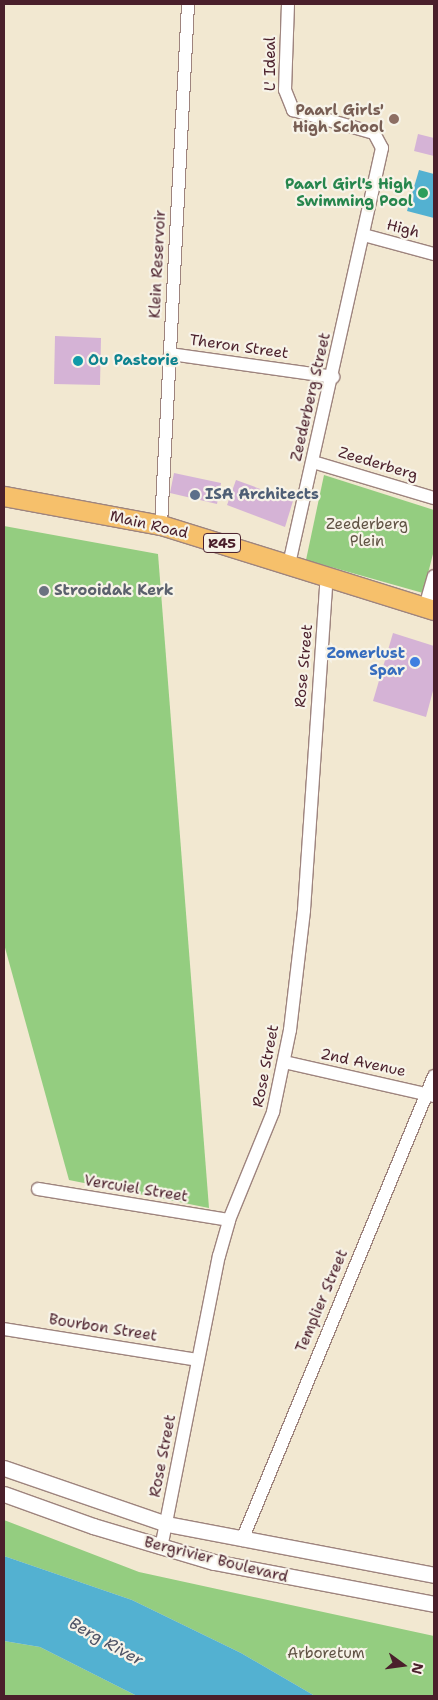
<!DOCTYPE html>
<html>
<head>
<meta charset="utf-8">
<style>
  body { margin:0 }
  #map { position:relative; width:438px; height:1700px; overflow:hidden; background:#f2e8d1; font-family:"Shantell Sans",sans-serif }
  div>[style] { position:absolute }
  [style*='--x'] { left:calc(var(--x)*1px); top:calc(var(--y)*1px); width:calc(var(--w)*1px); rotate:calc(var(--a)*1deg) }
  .green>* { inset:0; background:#94cd80 }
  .water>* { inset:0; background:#53b1d1 }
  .building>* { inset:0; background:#d5b3d6 }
  .roads { filter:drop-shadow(1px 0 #9e847e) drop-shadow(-1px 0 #9e847e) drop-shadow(0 1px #9e847e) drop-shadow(0 -1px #9e847e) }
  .minor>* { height:12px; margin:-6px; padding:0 6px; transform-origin:6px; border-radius:6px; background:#fff }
  .tertiary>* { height:15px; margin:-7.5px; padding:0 7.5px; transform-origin:7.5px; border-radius:7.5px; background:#fff }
  .primary>* { height:19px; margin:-9.5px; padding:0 9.5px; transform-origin:9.5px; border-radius:9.5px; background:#f6c06b }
  .dots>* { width:14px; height:14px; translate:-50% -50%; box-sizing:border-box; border:2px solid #f7f3e8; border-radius:50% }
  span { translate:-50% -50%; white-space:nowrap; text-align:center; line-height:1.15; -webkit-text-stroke:4.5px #f7f3e8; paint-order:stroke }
  .shield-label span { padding:1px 4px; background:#f7f3e8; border:1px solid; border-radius:4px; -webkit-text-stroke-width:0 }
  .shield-label { font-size:14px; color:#4a1f2b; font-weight:700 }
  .street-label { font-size:15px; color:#4a1f2b }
  .education-label { font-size:15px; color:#785e54; font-weight:700 }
  .right { translate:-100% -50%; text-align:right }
  .leisure-label { font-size:15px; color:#27864d; font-weight:700 }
  .culture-label { font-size:15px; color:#0d838f; font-weight:700 }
  .left { translate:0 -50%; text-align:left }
  .service-label { font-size:15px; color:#4e5e75; font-weight:700 }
  .park-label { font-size:15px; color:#605344 }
  .worship-label { font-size:15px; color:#5b616d; font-weight:700 }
  .shop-label { font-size:15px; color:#366cbe; font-weight:700 }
  .water-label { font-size:16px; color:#4d5265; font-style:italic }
  .frame { position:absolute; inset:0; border:5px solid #4a1f2b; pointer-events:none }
  .north { position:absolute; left:378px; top:1640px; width:50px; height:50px; -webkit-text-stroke:4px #f7f3e8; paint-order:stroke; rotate:104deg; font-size:14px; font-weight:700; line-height:20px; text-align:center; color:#4a1f2b }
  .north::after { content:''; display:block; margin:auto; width:18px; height:22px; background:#4a1f2b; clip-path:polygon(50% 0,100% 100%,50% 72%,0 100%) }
</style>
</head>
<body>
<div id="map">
  <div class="green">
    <div style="clip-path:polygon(324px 475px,434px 510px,434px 550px,423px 593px,306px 560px)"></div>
    <div style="clip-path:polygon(4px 526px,158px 554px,209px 1208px,69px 1180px,4px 944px)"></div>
    <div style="clip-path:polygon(4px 1520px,139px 1572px,434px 1636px,434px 1696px,315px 1696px,241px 1653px,132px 1600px,4px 1556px)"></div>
    <div style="clip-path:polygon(4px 1641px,40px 1647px,137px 1696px,4px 1696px)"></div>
  </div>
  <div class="water">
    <div style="clip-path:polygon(419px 170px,434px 174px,434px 218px,407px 211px)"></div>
    <div style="clip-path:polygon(4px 1556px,132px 1600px,241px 1653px,315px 1696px,137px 1696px,40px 1647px,4px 1641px)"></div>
  </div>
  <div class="building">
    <div style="clip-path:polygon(418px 134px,434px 138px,434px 156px,414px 151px)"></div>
    <div style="clip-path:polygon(55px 336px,101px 338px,100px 385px,54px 384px)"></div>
    <div style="clip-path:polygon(174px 473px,221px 483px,217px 504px,170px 493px)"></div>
    <div style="clip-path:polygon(236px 480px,293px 501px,285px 527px,227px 505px)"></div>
    <div style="clip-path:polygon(393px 633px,434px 646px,434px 687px,426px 717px,373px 701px)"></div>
  </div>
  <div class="roads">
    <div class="minor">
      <div style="--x:288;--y:4;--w:86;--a:92"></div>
      <div style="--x:285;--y:90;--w:22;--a:68"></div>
      <div style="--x:293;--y:110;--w:84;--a:15.9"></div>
      <div style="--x:374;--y:133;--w:17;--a:62"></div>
      <div style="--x:382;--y:148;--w:427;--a:102.6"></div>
      <div style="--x:364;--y:235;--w:73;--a:15.2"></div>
      <div style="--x:170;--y:354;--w:165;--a:8"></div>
      <div style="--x:313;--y:462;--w:126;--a:16.6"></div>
      <div style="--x:161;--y:525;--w:522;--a:-87.03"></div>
      <div style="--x:425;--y:607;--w:32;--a:-74"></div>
      <div style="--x:284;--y:1062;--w:154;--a:12.8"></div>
      <div style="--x:38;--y:1189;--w:193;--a:9.2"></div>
      <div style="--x:4;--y:1329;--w:196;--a:9.1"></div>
      <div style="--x:242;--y:1540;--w:502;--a:-67.52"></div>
      <div style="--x:161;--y:1548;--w:298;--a:-78.8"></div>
      <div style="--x:219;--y:1256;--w:37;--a:-74"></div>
      <div style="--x:229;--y:1220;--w:117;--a:-67.8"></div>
      <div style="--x:273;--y:1112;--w:84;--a:-78.3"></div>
      <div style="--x:290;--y:1030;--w:121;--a:-83.3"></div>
      <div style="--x:304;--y:910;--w:335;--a:-86.1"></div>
    </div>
    <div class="tertiary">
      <div style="--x:4;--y:1468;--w:172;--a:19"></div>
      <div style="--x:167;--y:1524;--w:272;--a:10.8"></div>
      <div style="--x:4;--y:1494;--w:95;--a:19.8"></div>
      <div style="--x:93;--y:1526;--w:126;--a:16.6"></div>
      <div style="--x:214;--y:1562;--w:224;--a:10.8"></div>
    </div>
    <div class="primary">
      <div style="--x:4;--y:496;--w:160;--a:10.5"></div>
      <div style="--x:161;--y:525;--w:286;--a:17.3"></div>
    </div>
  </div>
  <div class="dots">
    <div style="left:394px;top:119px;background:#8d6e63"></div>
    <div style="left:423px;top:193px;background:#2e9e5b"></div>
    <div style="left:78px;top:361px;background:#0f9aa8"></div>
    <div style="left:195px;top:495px;background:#5c6f8a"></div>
    <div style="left:44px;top:591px;background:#6b7280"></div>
    <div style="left:415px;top:662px;background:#3f7fe0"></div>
  </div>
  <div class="shield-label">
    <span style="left:222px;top:543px">R45</span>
  </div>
  <div class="street-label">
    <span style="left:271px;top:64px;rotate:-90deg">L' Ideal</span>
    <span style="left:403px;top:229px;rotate:15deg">High</span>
    <span style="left:158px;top:264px;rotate:-87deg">Klein Reservoir</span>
    <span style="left:239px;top:347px;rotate:8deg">Theron Street</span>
    <span style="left:311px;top:397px;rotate:-77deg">Zeederberg Street</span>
    <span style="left:378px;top:464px;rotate:17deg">Zeederberg</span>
    <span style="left:149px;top:525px;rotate:13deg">Main Road</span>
    <span style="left:304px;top:666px;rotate:-85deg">Rose Street</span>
    <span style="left:363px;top:1063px;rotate:12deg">2nd Avenue</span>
    <span style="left:266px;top:1066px;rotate:-79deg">Rose Street</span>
    <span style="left:136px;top:1189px;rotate:9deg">Vercuiel Street</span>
    <span style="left:322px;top:1301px;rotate:-67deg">Templier Street</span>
    <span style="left:103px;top:1328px;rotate:9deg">Bourbon Street</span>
    <span style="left:163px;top:1456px;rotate:-79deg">Rose Street</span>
    <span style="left:216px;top:1560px;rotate:14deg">Bergrivier Boulevard</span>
  </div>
  <div class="education-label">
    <span class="right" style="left:384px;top:119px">Paarl Girls'<br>High School</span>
  </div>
  <div class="leisure-label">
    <span class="right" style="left:413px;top:193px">Paarl Girl's High<br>Swimming Pool</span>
  </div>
  <div class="culture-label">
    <span class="left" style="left:88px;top:361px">Ou Pastorie</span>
  </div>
  <div class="service-label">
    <span class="left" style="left:205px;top:495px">ISA Architects</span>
  </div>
  <div class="park-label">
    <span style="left:367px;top:533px">Zeederberg<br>Plein</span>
    <span style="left:326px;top:1654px">Arboretum</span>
  </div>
  <div class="worship-label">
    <span class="left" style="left:54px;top:591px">Strooidak Kerk</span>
  </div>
  <div class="shop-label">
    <span class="right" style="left:405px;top:662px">Zomerlust<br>Spar</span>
  </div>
  <div class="water-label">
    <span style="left:106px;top:1642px;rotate:29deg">Berg River</span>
  </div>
  <div class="frame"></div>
  <div class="north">N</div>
</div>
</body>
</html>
